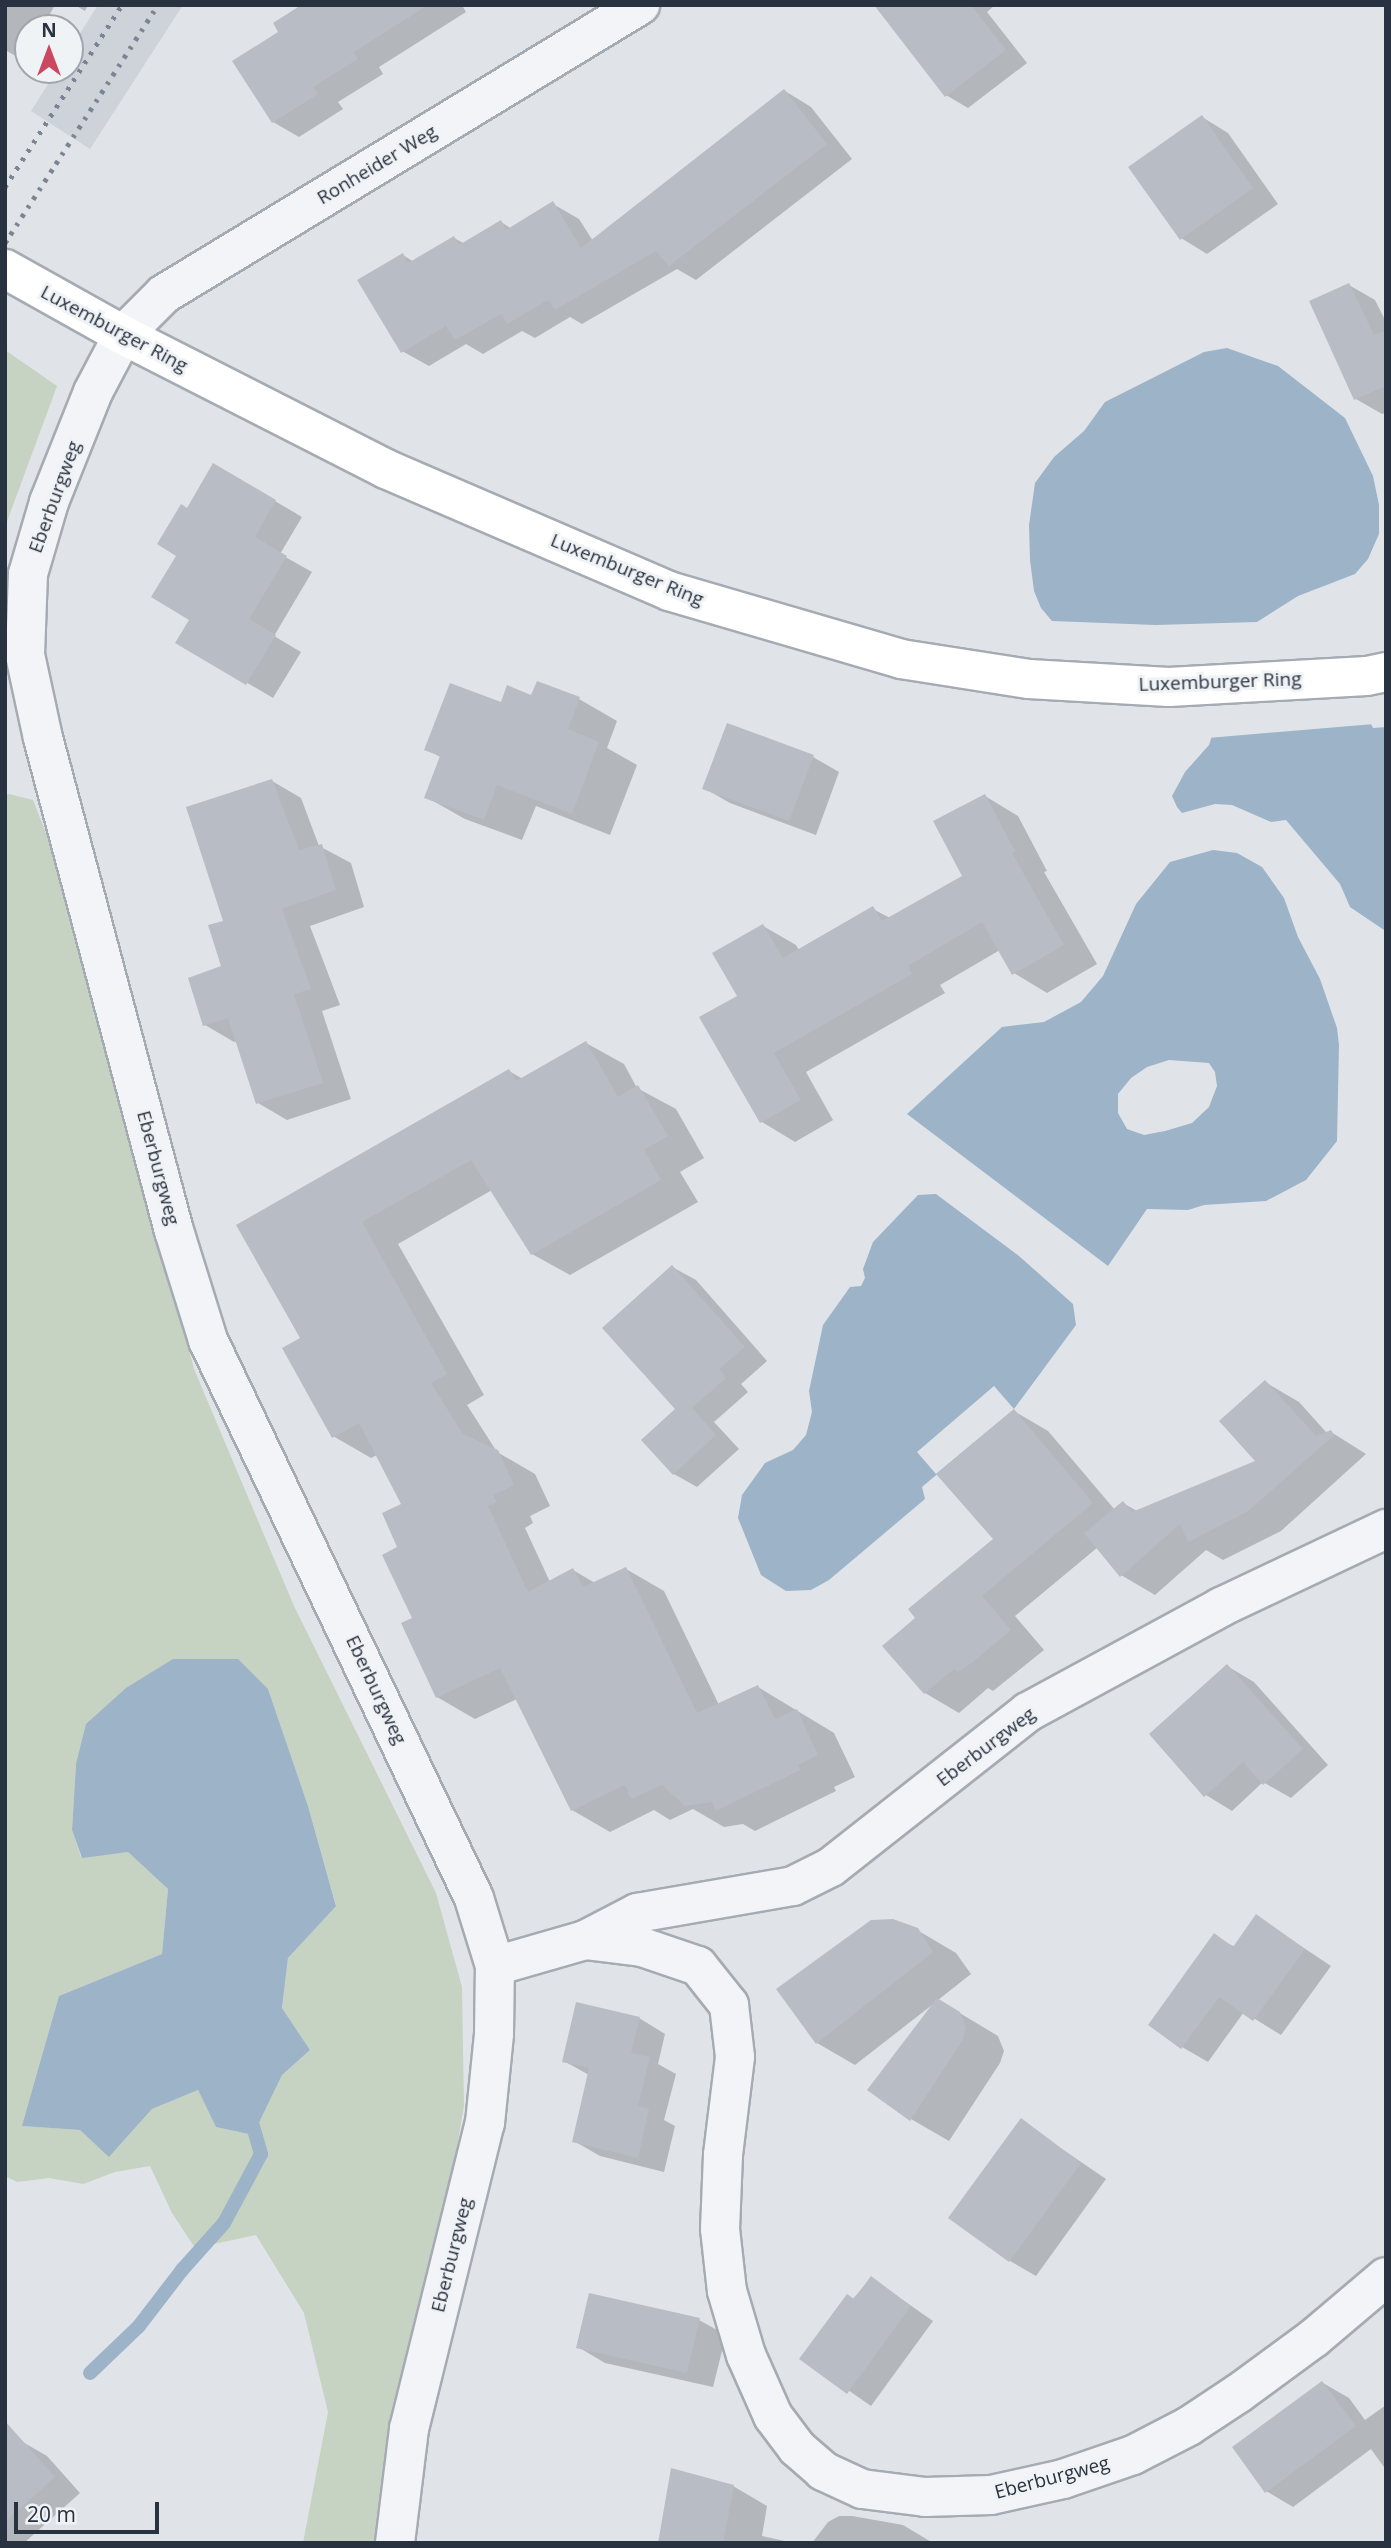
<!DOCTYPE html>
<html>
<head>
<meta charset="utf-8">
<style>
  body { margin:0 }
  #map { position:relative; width:1391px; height:2548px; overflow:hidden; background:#e0e4e9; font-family:"Open Sans",sans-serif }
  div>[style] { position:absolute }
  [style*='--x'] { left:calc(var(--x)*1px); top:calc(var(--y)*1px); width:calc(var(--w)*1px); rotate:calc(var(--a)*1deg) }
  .built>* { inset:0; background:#ced3da }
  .green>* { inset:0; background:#c6d2c2 }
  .water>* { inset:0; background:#9cb3c8 }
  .pier>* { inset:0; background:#e0e4e9 }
  .shadow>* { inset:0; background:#0003 }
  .stream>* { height:14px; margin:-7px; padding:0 7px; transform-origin:7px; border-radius:7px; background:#9cb3c8 }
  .building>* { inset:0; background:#b8bdc5 }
  .roads { filter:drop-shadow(2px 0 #a5abb3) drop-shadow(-2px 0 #a5abb3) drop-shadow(0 2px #a5abb3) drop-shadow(0 -2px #a5abb3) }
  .street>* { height:38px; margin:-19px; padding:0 19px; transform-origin:19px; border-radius:19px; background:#f3f4f7 }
  .primary>* { height:38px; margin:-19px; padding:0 19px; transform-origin:19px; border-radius:19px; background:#fff }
  .rail>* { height:5px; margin-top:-2.5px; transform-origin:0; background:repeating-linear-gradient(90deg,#7a8492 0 3.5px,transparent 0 10.5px) }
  span { translate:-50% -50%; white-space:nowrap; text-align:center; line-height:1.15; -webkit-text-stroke:6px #f0f3f6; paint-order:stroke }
  .street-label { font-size:19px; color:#293240 }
  .frame { position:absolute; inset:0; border:7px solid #293240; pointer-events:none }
  .north { position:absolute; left:14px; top:14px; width:70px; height:70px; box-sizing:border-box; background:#f0f3f6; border:2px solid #a0a6ad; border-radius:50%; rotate:0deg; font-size:19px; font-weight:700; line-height:28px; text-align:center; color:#293240 }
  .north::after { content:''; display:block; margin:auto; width:24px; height:32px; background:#ca4960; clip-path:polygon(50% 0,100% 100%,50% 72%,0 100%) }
  .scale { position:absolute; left:14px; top:2502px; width:145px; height:32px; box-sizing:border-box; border:4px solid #293240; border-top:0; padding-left:9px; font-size:21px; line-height:24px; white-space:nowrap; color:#293240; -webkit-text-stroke:5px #f0f3f6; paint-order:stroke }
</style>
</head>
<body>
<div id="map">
  <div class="built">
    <div style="clip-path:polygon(98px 5px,183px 5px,90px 149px,31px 111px,57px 70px,70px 70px,70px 49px)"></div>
  </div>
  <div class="green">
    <div style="clip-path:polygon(5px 350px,57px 386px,5px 527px)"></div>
    <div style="clip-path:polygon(evenodd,9px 794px,33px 800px,60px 869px,194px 1369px,294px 1606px,436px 1893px,462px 1987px,464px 2106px,388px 2543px,303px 2543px,328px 2412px,304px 2313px,256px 2235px,195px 2248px,172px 2213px,150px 2166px,115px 2172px,83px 2184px,49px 2178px,17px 2182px,5px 2176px,5px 795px,9px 794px,268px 1689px,308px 1806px,336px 1905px,288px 1958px,282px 2008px,310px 2050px,282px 2075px,253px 2135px,216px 2127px,198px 2090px,152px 2109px,110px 2156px,80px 2130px,23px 2126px,59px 1996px,162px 1954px,168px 1889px,128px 1852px,81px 1857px,72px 1830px,76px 1764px,268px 1689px)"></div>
  </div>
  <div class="water">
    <div style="clip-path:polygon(1227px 348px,1278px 366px,1345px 418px,1373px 476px,1379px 505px,1379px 534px,1368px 559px,1355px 574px,1298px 596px,1257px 622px,1156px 625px,1052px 621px,1041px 608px,1034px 591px,1030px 560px,1029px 525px,1035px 483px,1054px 457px,1084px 431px,1105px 402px,1204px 352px)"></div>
    <div style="clip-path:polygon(1242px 646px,1351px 683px,1373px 728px,1386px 727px,1384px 930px,1350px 907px,1340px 884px,1286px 820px,1271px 822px,1232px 805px,1215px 804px,1182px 813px,1177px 807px,1172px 796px,1185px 772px,1209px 745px)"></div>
    <div style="clip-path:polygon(evenodd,1213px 850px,1237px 853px,1262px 867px,1284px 898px,1298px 937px,1320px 979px,1337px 1028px,1339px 1045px,1337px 1141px,1306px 1180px,1266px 1201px,1204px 1205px,1188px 1210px,1147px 1209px,1108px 1266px,907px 1114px,1002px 1027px,1044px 1022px,1081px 1002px,1103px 976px,1136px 904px,1170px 862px,1213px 850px,1169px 1060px,1209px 1063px,1215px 1072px,1217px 1086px,1209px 1107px,1192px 1123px,1165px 1131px,1144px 1135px,1127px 1129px,1118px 1113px,1118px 1094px,1131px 1078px,1147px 1067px,1169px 1060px)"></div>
    <div style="clip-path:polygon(936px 1194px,1019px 1256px,1073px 1304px,1076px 1325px,1014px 1409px,922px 1487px,925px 1499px,829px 1580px,811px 1590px,786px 1591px,761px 1575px,738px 1518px,742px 1495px,765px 1463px,793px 1450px,806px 1435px,812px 1412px,809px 1391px,823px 1325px,850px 1287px,861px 1286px,865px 1278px,863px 1269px,873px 1242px,918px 1195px)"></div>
    <div style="clip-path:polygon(173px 1659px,238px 1659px,268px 1689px,308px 1806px,336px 1906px,288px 1958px,282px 2008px,310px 2050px,282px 2075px,253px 2135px,216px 2127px,198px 2090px,152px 2109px,109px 2157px,80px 2130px,22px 2126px,59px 1996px,162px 1954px,168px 1889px,128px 1852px,82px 1858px,72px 1830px,76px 1764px,86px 1724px,126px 1688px)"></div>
  </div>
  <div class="pier">
    <div style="clip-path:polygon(1241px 642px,1281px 643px,1353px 680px,1374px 724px,1208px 738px)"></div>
    <div style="clip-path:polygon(994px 1386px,1014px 1409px,936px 1474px,917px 1452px)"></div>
  </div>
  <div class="shadow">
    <div style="clip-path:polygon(5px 5px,55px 5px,42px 28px,28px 28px,28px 51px,23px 60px,5px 50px)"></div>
    <div style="clip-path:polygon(75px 5px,88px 5px,85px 11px)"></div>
    <div style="clip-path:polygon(304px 5px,462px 5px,466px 12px,379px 67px,383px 74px,338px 102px,343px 109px,299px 137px,273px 122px,281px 32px)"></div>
    <div style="clip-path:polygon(896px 5px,995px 5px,987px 12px,1027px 63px,968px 108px,946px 95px)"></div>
    <div style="clip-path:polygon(785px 91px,811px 107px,852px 159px,696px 280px,677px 269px,582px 324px,570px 317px,535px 338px,522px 331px,483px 354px,466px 344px,429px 366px,402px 351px,403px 255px,414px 262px,454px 238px,465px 244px,501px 222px,512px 229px,553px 204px,579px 219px,593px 241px)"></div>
    <div style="clip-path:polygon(1202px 117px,1228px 133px,1278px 204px,1207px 254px,1181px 238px)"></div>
    <div style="clip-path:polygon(1349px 285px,1375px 300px,1386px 322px,1386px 413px,1382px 414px,1356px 399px)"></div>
    <div style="clip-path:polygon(214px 465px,302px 517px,280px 554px,312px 572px,274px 636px,301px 652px,273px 698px,178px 642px,192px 619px,178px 555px,187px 510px)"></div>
    <div style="clip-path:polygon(532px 697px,579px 699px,617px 721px,607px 748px,637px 765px,610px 835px,536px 806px,522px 840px,465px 819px,426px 797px,442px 758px,426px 749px,502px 704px)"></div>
    <div style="clip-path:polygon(813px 757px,839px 772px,816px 835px,730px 803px,704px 788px)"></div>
    <div style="clip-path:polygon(272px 781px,301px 798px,319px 846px,351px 863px,364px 907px,310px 926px,340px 1005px,322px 1011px,351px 1099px,287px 1120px,258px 1103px,238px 1041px,234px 1042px,205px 1025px,223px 967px,226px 922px)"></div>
    <div style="clip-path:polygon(985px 796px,1018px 816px,1047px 871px,1044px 872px,1097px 964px,1047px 993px,1014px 973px,1000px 950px,940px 985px,945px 993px,806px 1072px,833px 1120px,795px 1142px,762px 1122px,702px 1018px,739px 996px,763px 926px,796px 945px,799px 950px,873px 909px,890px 918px,965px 877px)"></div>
    <div style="clip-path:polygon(586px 1043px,624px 1064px,637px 1088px,676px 1109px,704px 1158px,680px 1172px,698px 1202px,570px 1275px,532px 1254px,492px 1190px,398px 1244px,484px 1395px,467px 1405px,497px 1452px,535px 1474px,550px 1506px,530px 1516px,533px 1523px,525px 1528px,550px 1582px,573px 1570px,595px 1583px,626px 1569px,664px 1591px,719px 1705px,758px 1687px,834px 1733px,855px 1777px,834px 1787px,836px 1791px,755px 1831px,743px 1824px,724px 1827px,693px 1809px,670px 1820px,654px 1810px,610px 1832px,572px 1810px,517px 1699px,475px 1719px,437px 1697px,414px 1619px,399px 1548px,403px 1505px,377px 1455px,371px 1458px,333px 1436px,302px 1338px,238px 1226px,509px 1071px,523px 1079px)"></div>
    <div style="clip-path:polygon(672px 1267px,696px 1280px,767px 1361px,741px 1384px,748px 1392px,714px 1422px,739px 1449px,697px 1487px,674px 1474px,677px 1409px)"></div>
    <div style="clip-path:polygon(1265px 1382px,1299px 1402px,1327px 1433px,1331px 1432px,1366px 1454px,1281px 1531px,1223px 1560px,1206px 1550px,1155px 1595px,1121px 1575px,1098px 1547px,1015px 1616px,1044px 1650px,993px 1691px,988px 1688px,959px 1713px,925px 1693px,917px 1618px,996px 1540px,1014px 1411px,1048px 1431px,1115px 1510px,1123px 1503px,1137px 1511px,1258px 1462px)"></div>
    <div style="clip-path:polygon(1227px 1666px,1254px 1682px,1328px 1765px,1291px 1798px,1263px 1782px,1232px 1811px,1206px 1795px)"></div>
    <div style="clip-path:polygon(1257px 1917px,1331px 1966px,1281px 2035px,1244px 2012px,1208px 2062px,1182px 2047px,1214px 1936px,1235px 1947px)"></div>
    <div style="clip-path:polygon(917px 1930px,956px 1953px,971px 1974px,938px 2000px,998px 2036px,1004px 2051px,1000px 2063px,949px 2141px,911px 2119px,932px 2005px,855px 2065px,817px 2043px)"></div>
    <div style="clip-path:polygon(639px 2018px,665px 2034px,658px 2064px,676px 2074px,664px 2120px,675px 2126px,664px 2172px,600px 2156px,574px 2141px,589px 2075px,564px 2061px)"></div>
    <div style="clip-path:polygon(1021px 2121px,1106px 2179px,1036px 2276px,1010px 2261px)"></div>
    <div style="clip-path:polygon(871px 2278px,933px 2321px,871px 2406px,802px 2358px)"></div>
    <div style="clip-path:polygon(699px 2320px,726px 2335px,713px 2387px,605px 2363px,578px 2347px)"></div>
    <div style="clip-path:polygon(1323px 2383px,1349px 2398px,1365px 2420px,1386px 2405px,1386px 2470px,1371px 2449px,1293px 2507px,1266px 2491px)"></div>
    <div style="clip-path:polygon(21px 2441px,47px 2456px,80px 2493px,24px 2543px,5px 2543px,5px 2454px)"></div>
    <div style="clip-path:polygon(733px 2486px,767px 2506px,762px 2536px,794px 2543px,660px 2543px)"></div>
    <div style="clip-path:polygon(839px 2516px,852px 2516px,903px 2525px,933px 2543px,812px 2543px,828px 2522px)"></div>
  </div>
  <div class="stream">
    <div style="--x:90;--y:2373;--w:68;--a:-43.8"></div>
    <div style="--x:139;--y:2326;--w:71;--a:-52.5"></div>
    <div style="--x:182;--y:2270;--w:63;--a:-48.2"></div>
    <div style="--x:224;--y:2223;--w:78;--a:-61.8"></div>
    <div style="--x:261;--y:2154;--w:40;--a:-106"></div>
  </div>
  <div class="building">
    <div style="clip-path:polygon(301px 5px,428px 5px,354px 52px,358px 59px,313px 87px,318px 94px,272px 123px,232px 61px,278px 32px,273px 23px)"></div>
    <div style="clip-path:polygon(874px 5px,971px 5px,1006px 50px,945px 97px)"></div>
    <div style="clip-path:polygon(784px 89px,827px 144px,669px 266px,656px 251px,555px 310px,548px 300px,507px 324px,501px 314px,455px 340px,446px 326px,401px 353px,357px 280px,403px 253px,408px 263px,454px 236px,459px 245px,501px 220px,506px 230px,553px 201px,581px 248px)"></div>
    <div style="clip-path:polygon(1202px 115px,1253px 188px,1180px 240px,1128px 167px)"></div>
    <div style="clip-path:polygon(1349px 283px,1374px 335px,1386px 330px,1386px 386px,1354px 400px,1309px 301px)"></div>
    <div style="clip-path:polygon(213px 463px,276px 500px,255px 537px,287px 556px,249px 619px,276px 635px,246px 685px,175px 643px,189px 620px,151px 597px,176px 556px,157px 544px,181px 504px,187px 508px)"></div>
    <div style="clip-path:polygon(537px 681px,580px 697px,568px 729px,599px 742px,572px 814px,497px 785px,484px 820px,424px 798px,440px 756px,424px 750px,450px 683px,501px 702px,507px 685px,531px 695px)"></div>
    <div style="clip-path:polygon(727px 723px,814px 755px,789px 821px,702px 789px)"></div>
    <div style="clip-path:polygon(272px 779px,299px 850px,322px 844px,336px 890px,282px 909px,311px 989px,294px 994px,323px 1083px,256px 1104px,228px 1018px,203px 1026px,188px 978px,221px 966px,208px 925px,223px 921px,186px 807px)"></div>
    <div style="clip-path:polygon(985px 794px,1015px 851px,1012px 853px,1064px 945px,1012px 975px,982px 922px,908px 966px,912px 974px,774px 1053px,801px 1100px,760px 1123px,699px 1017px,737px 996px,712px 953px,763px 924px,783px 958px,873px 906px,882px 921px,962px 876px,933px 821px)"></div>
    <div style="clip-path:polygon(586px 1041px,618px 1097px,638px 1085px,668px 1136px,644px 1150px,661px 1180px,531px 1255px,471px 1160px,362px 1222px,447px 1374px,431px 1383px,463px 1434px,498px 1450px,514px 1485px,493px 1495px,497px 1502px,488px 1506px,528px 1592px,573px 1568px,583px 1587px,626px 1567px,697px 1713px,758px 1685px,775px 1719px,797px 1709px,818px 1755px,798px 1765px,800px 1770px,716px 1811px,712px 1802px,685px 1806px,662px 1785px,631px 1799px,625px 1785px,571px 1811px,500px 1668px,436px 1698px,401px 1623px,412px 1618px,382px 1555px,397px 1547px,382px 1513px,401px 1504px,359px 1423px,332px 1438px,282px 1348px,300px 1338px,236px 1225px,509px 1069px,516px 1081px)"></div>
    <div style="clip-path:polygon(672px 1265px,745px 1347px,719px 1369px,726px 1378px,692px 1408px,716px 1435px,673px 1475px,641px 1440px,675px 1409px,602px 1328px)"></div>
    <div style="clip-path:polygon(1265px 1380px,1316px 1436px,1331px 1430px,1334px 1435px,1247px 1512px,1188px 1542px,1180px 1524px,1120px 1577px,1084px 1533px,1123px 1501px,1132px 1512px,1255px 1461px,1219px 1421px)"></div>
    <div style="clip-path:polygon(1014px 1409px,1093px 1503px,982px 1596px,1011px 1630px,973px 1662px,958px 1672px,954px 1669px,924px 1694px,882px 1646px,915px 1618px,908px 1609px,993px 1539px,936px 1474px)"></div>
    <div style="clip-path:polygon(1227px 1664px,1303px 1749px,1263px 1785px,1243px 1762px,1204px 1797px,1149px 1734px)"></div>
    <div style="clip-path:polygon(1256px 1914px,1305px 1949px,1253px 2021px,1219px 1997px,1181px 2049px,1148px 2025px,1214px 1933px,1233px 1947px)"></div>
    <div style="clip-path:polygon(893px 1919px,918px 1928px,933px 1952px,816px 2044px,776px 1989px,871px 1920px)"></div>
    <div style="clip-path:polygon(937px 1998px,960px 2012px,966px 2028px,962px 2041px,910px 2121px,867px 2090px)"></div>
    <div style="clip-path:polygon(576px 2002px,640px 2017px,631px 2053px,650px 2057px,638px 2106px,649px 2109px,638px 2158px,572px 2142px,589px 2068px,562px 2062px)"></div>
    <div style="clip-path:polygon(1021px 2118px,1081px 2163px,1009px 2262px,948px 2218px)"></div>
    <div style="clip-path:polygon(871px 2276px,911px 2306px,847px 2394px,799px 2359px,847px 2294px,854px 2299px)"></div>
    <div style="clip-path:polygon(589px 2293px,700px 2318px,687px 2373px,576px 2348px)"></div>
    <div style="clip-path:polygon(1322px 2381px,1356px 2426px,1265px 2493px,1232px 2447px)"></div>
    <div style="clip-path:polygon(5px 2421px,55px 2477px,5px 2522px)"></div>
    <div style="clip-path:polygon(671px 2468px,734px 2485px,723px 2543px,658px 2543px)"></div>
  </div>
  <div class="roads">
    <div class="street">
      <div style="--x:585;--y:1940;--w:59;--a:-27.4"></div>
      <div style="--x:637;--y:1913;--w:158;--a:-9.8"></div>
      <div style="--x:793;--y:1886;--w:42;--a:-26.6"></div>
      <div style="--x:831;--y:1867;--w:251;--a:-38.2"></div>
      <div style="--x:1028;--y:1712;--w:220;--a:-28.5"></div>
      <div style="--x:1221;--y:1607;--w:183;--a:-25.3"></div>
      <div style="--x:495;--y:1966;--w:94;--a:-16.1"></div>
      <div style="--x:585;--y:1940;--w:57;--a:7"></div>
      <div style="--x:642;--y:1947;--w:59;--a:18.7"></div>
      <div style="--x:698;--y:1966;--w:50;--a:51.5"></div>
      <div style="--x:729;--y:2005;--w:52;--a:83.4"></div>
      <div style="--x:735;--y:2057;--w:99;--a:97"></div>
      <div style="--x:723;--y:2155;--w:74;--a:92.3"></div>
      <div style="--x:720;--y:2229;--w:62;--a:83.6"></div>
      <div style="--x:727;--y:2291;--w:67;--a:73.5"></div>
      <div style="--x:746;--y:2355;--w:67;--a:66.1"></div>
      <div style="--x:773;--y:2416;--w:40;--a:53"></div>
      <div style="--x:797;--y:2448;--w:35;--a:41"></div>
      <div style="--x:823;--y:2471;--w:43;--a:24.8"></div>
      <div style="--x:862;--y:2489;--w:64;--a:7.2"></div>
      <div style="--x:925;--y:2497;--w:66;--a:-1.7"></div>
      <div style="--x:991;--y:2495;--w:74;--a:-12.5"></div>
      <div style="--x:1063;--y:2479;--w:74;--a:-18.9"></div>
      <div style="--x:1133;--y:2455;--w:63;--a:-27.4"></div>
      <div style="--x:1189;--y:2426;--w:60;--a:-33.4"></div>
      <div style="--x:1239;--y:2393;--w:93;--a:-36.3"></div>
      <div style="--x:1314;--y:2338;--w:94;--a:-40.3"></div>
      <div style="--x:395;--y:2543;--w:115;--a:-83"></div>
      <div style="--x:409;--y:2429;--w:315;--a:-76.1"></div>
      <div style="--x:485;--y:2123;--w:89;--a:-84.2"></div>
      <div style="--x:494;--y:2034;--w:68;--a:-89.2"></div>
      <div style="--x:495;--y:1966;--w:71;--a:-107.2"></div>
      <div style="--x:474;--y:1898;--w:618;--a:-115.49"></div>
      <div style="--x:208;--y:1340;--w:114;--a:-107.3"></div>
      <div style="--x:174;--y:1231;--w:510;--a:-104.88"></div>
      <div style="--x:43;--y:738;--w:85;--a:-102.2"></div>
      <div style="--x:25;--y:655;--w:81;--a:-87.9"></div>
      <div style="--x:28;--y:574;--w:75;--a:-73.7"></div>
      <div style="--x:49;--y:502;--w:118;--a:-68.2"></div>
      <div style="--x:93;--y:392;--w:64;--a:-62.2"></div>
      <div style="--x:123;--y:335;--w:58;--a:-45"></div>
      <div style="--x:164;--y:294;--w:557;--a:-31.26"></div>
    </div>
    <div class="primary">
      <div style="--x:5;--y:269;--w:135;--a:29.2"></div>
      <div style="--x:123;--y:335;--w:295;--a:27"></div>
      <div style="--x:386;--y:469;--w:308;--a:23.3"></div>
      <div style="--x:669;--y:591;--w:242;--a:16.3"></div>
      <div style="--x:901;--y:659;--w:130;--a:8.9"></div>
      <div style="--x:1029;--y:679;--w:140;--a:3.3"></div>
      <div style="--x:1169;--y:687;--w:198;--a:-3.2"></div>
      <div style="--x:1367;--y:676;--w:19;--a:-12"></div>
    </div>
  </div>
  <div class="rail">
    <div style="--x:5;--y:187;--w:216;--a:-57.3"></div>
    <div style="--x:5;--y:243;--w:283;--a:-57.3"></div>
  </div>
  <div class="street-label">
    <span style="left:377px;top:165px;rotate:-31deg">Ronheider Weg</span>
    <span style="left:114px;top:329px;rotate:28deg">Luxemburger Ring</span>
    <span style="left:55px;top:497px;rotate:-70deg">Eberburgweg</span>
    <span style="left:627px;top:570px;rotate:22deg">Luxemburger Ring</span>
    <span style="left:1220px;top:682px;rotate:-2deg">Luxemburger Ring</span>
    <span style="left:158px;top:1168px;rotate:75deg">Eberburgweg</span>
    <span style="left:376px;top:1690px;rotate:65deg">Eberburgweg</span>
    <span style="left:986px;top:1747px;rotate:-37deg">Eberburgweg</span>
    <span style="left:452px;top:2255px;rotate:-76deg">Eberburgweg</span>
    <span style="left:1052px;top:2478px;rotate:-15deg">Eberburgweg</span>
  </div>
  <div class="frame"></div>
  <div class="north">N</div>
  <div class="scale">20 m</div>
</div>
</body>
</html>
